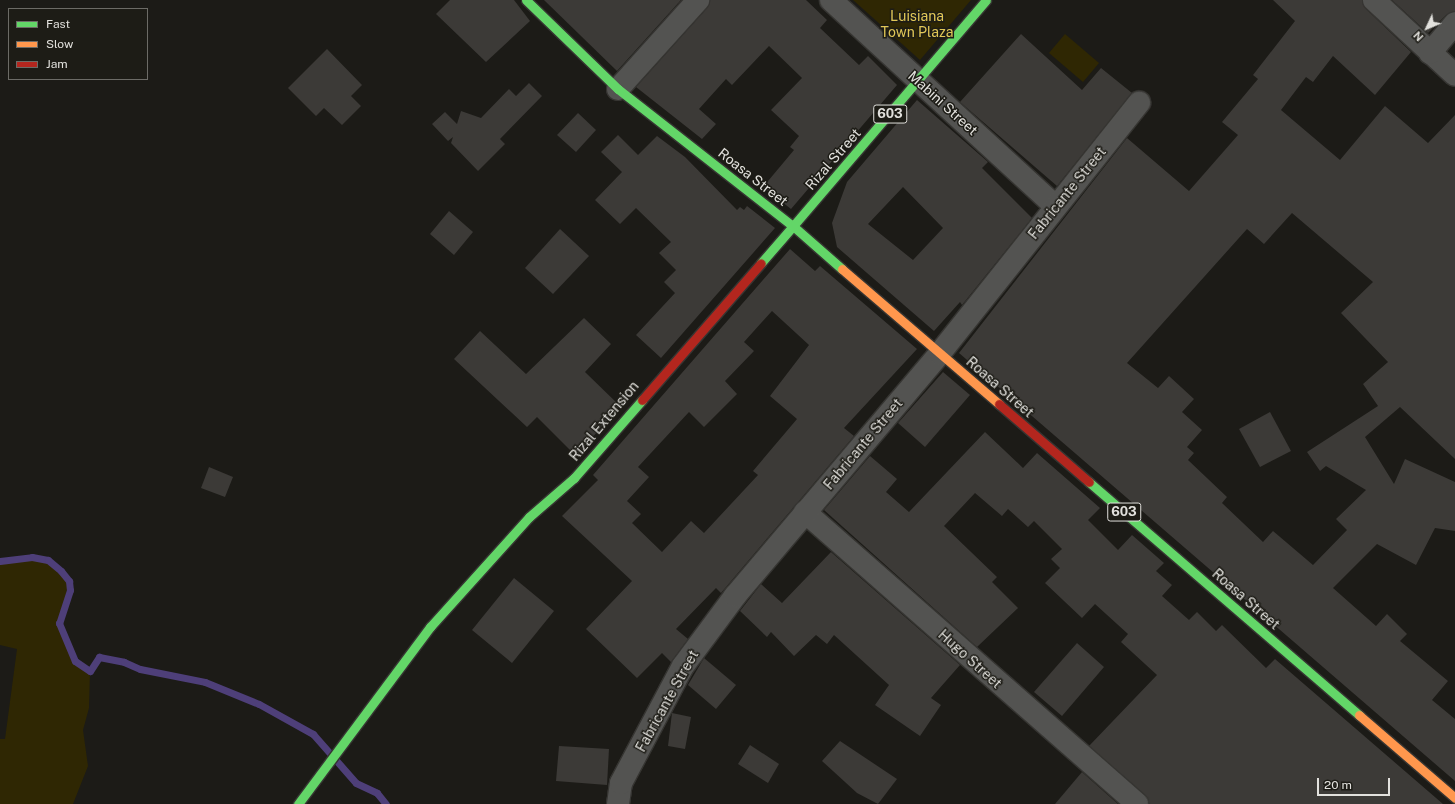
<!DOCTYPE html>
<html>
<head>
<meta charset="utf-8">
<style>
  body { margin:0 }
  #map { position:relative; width:1455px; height:804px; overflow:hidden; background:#1c1b17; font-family:"Public Sans",sans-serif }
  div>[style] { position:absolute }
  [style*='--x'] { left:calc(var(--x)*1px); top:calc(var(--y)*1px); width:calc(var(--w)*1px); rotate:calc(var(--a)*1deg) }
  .green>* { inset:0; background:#2f2703 }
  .stream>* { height:7px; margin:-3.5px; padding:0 3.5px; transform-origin:3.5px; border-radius:3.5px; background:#4e3f79 }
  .building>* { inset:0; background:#3c3a37 }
  .roads { filter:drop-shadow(1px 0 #363532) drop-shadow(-1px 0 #363532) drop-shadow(0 1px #363532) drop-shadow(0 -1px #363532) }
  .street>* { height:22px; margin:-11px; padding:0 11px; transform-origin:11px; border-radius:11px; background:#535351 }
  .fast>* { height:9px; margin:-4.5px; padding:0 4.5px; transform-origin:4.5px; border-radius:4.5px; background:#63d668 }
  .slow>* { height:9px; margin:-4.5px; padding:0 4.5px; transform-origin:4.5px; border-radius:4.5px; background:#ff974d }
  .jam>* { height:9px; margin:-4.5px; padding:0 4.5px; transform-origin:4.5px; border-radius:4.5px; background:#b3261e }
  span { translate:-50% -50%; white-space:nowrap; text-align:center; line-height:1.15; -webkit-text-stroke:3px #1d1c16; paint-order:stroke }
  .shield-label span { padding:1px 3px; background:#1d1c16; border:1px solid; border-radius:3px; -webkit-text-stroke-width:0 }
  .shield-label { font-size:13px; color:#e2e1dd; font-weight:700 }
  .park-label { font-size:14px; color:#e1c757 }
  .street-label { font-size:14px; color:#e2e1dd }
  .legend { position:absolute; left:8px; top:8px; width:140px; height:72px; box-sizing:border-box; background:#1d1c16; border:1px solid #6c6b66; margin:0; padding:5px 7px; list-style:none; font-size:12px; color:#e2e1dd }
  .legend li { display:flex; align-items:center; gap:8px; height:20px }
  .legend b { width:20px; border:1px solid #6c6b66 }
  .north { position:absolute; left:1407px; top:8px; width:40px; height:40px; -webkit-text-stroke:3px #1d1c16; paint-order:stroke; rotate:226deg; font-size:11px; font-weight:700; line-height:16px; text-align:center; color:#e2e1dd }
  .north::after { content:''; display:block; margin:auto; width:14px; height:18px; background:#e2e1dd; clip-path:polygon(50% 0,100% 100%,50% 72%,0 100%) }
  .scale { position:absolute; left:1317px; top:778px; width:73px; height:18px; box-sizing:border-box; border:2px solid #e2e1dd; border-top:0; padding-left:5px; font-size:12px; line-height:14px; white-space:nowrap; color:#e2e1dd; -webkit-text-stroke:3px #1d1c16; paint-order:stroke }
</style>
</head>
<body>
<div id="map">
  <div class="green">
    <div style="clip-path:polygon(853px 0,971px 0,920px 60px)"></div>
    <div style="clip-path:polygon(1065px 34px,1099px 63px,1083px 82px,1049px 53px)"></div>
    <div style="clip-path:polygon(32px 557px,48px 560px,69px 581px,59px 623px,75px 661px,90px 671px,89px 708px,83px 730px,88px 766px,73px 804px,0 804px,0 739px,5px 739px,17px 649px,0 645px,0 561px)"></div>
  </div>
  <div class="stream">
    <div style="--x:0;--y:561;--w:32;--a:-7"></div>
    <div style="--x:32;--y:557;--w:16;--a:11"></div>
    <div style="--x:48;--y:560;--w:17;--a:40"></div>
    <div style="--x:61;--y:571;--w:13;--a:51"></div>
    <div style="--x:69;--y:581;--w:9;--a:84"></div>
    <div style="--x:70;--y:590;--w:35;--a:108"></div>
    <div style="--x:59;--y:623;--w:41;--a:67.2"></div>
    <div style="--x:75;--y:661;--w:18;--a:34"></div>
    <div style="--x:90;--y:671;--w:17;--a:-57"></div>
    <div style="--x:99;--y:657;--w:25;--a:11"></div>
    <div style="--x:124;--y:662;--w:17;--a:24"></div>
    <div style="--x:140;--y:669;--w:66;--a:11.3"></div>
    <div style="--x:205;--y:682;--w:58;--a:22.2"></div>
    <div style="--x:259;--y:704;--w:62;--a:29.1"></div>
    <div style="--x:313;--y:734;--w:65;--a:48.7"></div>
    <div style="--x:356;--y:783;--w:23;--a:25"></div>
    <div style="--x:377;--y:793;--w:14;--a:51"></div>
  </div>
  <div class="building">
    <div style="clip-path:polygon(450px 0,514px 0,530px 21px,486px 62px,436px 14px)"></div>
    <div style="clip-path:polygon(544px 0,681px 0,617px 71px)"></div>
    <div style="clip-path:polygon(710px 0,806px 0,827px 20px,820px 28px,859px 65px,868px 56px,897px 85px,791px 209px,763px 187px,794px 150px,790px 147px,799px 136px,771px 110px,802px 78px,769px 46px,732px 85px,726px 79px,699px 109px,716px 124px,702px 139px,636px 87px,707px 8px)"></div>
    <div style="clip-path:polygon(evenodd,1273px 0,1362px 0,1366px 9px,1411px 52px,1375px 95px,1333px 56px,1313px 82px,1306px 77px,1281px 110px,1340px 160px,1385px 106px,1428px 143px,1455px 115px,1455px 459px,1400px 407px,1365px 437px,1394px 484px,1405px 459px,1455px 482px,1455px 531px,1435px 528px,1416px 565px,1377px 544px,1333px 588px,1376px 626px,1387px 614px,1407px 634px,1400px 641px,1448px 681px,1432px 700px,1455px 719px,1455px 781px,959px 353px,1127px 138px,1189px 191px,1238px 135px,1222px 122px,1258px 79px,1253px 75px,1295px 21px,1273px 0,1292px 213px,1373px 282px,1341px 313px,1388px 362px,1363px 384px,1378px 406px,1307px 452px,1320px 471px,1326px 466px,1366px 490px,1336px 519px,1347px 530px,1313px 565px,1273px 531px,1263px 542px,1222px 503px,1227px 497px,1188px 460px,1194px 453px,1187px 447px,1202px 430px,1182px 412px,1194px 399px,1169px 376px,1158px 388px,1127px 363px,1247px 229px,1264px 244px,1292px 213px)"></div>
    <div style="clip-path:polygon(1392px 0,1455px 0,1455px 11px,1446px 15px,1428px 33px)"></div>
    <div style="clip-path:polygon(1021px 34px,1082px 90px,1101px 68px,1132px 93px,1057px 186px,960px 102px)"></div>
    <div style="clip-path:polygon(327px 49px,362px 85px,351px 96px,361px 106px,342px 125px,324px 108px,316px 116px,288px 88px)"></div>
    <div style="clip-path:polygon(529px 83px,542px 96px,500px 139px,505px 144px,478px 171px,451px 143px,453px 137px,448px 141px,432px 124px,445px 112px,457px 124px,461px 111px,481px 118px,509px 89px,516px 96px)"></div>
    <div style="clip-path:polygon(evenodd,917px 100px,988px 162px,982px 168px,1032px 218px,962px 305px,960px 302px,934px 331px,837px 247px,832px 223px,847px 182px,917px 100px,903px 187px,943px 228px,913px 260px,868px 224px,903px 187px)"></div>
    <div style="clip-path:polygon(578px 113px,596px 130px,576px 152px,557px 135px)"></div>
    <div style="clip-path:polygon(618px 135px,638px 155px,657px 136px,685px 157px,737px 210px,740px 207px,744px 210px,747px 206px,775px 228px,661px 358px,636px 335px,675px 293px,664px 282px,676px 270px,659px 253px,671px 242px,636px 208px,620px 224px,595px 200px,622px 172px,601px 152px)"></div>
    <div style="clip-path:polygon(449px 211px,473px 232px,454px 255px,430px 234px)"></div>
    <div style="clip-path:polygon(560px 229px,589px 256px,553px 294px,525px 268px)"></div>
    <div style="clip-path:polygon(evenodd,790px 249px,815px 271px,820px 266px,917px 349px,844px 428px,854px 436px,721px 593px,716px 588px,676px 629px,688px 639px,671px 662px,662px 653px,637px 678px,586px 629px,632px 581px,562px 516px,598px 480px,593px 475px,790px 249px,772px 311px,809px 345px,770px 396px,797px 419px,753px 471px,758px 475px,704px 533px,691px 521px,662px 552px,632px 523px,641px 514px,627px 501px,649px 477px,638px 467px,689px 412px,704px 427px,737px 394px,725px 381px,754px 351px,744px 342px,772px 311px)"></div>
    <div style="clip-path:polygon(584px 318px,611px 344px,585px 372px,620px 406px,576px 456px,537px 417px,527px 427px,454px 359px,480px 331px,526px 374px)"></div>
    <div style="clip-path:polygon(943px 372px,970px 395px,925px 447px,898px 423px)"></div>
    <div style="clip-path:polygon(1270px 412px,1291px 451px,1260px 467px,1239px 429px)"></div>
    <div style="clip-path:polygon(985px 432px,1023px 468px,1037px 453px,1100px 508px,1088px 520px,1118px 550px,1132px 535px,1164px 563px,1156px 571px,1172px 585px,1162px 596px,1189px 620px,1197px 612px,1216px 631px,1222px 625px,1266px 668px,1275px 659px,1443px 804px,1149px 804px,1145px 795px,1089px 746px,1157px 675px,1121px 642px,1128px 634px,1095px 604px,1082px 618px,1045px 583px,1060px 568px,1051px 559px,1062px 549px,1034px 521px,1028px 527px,1008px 509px,1002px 516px,975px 493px,944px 526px,997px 577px,992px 582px,1018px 608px,977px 647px,824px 510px,870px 456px,897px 479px,886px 492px,909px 512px)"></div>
    <div style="clip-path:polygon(209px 467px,233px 477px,225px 497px,201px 488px)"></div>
    <div style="clip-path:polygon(831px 552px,960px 665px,931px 698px,941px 705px,920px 736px,875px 705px,889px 685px,834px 635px,827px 644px,816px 635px,794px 656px,771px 632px,767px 637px,740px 611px,761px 584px,782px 603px)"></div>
    <div style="clip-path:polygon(514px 578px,554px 611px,512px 663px,472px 630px)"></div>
    <div style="clip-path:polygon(1077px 643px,1104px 667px,1062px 716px,1034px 692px)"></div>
    <div style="clip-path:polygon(704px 658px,736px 685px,716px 709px,688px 685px)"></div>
    <div style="clip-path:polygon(672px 713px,691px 717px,685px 749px,668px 746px)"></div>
    <div style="clip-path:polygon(840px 741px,897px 779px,878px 804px,857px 793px,822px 761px)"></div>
    <div style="clip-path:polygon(750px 745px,779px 764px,768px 783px,738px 764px)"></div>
    <div style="clip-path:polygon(559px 746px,609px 749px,607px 785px,556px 781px)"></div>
    <div style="clip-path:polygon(1082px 772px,1118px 804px,1055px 804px)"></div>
  </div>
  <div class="roads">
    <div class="street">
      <div style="--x:831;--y:0;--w:304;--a:42.6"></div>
      <div style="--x:1374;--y:0;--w:110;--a:42.8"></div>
      <div style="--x:1430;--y:53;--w:39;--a:-50"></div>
      <div style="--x:618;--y:89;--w:120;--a:-48"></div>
      <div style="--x:805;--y:512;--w:442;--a:41.3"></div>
      <div style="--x:618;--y:804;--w:21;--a:-82"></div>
      <div style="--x:621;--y:783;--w:132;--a:-62.1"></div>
      <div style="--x:683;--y:666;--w:87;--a:-53.4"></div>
      <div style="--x:735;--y:596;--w:318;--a:-49.8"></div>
      <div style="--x:940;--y:353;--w:320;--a:-51.5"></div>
    </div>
    <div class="fast">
      <div style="--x:526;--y:0;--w:128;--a:44.1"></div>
      <div style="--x:618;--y:89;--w:222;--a:38.1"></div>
      <div style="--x:793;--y:226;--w:49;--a:130.9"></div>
      <div style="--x:842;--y:269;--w:65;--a:-138.7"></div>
      <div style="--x:793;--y:226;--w:297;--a:-49.5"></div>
      <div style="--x:1089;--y:482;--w:357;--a:40.8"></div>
      <div style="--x:298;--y:804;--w:221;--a:-53.3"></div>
      <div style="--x:430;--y:627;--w:148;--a:-48"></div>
      <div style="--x:529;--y:517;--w:60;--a:-40.9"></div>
      <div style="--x:574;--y:478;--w:103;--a:-48.9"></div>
    </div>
    <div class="slow">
      <div style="--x:842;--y:269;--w:207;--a:40.7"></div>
      <div style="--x:1359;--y:715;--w:127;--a:40.8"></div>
    </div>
    <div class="jam">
      <div style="--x:642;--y:400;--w:181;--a:-49"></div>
      <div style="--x:999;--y:404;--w:119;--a:40.9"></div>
    </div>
  </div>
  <div class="shield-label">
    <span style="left:890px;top:114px">603</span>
    <span style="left:1124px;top:512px">603</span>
  </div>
  <div class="park-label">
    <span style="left:917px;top:24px">Luisiana<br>Town Plaza</span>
  </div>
  <div class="street-label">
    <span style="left:943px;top:103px;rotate:42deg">Mabini Street</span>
    <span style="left:833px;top:159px;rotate:-49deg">Rizal Street</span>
    <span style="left:753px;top:177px;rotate:38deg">Roasa Street</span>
    <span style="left:1067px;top:193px;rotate:-51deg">Fabricante Street</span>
    <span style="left:1000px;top:387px;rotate:41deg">Roasa Street</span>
    <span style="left:604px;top:421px;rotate:-50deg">Rizal Extension</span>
    <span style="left:863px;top:444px;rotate:-50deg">Fabricante Street</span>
    <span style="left:1246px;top:599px;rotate:41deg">Roasa Street</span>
    <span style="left:970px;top:659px;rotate:42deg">Hugo Street</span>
    <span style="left:667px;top:701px;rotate:-61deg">Fabricante Street</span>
  </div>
  <ul class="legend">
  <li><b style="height:5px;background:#63d668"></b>Fast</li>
  <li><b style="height:5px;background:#ff974d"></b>Slow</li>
  <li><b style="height:5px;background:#b3261e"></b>Jam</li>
  </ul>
  <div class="north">N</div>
  <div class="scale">20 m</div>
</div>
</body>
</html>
